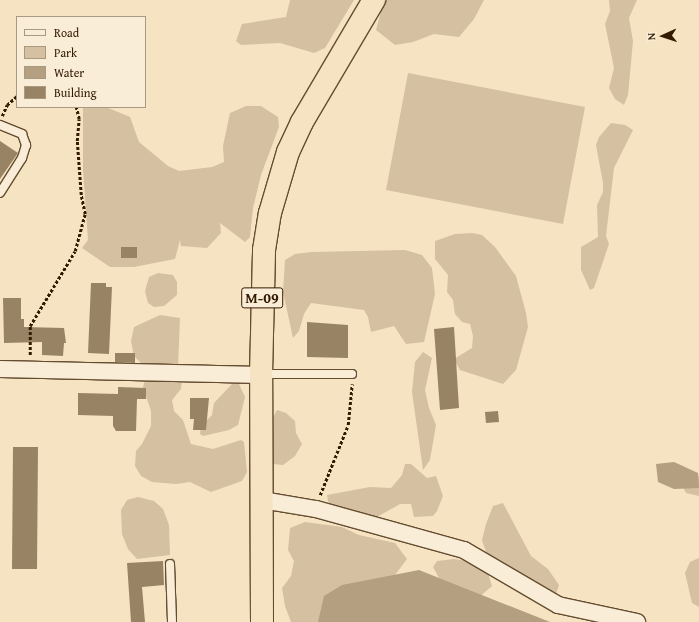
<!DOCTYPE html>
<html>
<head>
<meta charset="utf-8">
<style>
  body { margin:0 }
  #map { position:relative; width:699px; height:622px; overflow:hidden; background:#f6e3c2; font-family:"Gentium Book Plus",serif }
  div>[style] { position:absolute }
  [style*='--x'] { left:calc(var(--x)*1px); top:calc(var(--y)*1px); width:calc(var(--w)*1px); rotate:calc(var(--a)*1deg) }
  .green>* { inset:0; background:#d5c1a1 }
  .water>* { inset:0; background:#b49f80 }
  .building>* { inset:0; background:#988365 }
  .path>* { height:2.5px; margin-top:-1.25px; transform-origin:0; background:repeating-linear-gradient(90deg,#331a00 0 3px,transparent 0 5px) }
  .roads { filter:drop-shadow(1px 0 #644c30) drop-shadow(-1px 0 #644c30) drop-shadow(0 1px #644c30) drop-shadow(0 -1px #644c30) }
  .lane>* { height:8px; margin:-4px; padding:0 4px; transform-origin:4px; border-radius:4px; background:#f9edd7 }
  .street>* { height:16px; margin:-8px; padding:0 8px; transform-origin:8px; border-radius:8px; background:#f9edd7 }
  .highway>* { height:22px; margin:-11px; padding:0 11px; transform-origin:11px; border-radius:11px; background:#f6e3c2 }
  span { translate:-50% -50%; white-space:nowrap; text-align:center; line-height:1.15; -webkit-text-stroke:3px #f9edd7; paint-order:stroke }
  .shield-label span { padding:1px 3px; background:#f9edd7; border:1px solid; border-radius:3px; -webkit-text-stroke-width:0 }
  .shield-label { font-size:15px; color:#331a00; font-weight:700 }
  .legend { position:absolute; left:16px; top:16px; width:130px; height:92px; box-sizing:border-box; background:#f9edd7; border:1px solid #aa9981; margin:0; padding:5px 7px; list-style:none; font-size:12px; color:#331a00 }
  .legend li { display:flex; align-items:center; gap:8px; height:20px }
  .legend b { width:20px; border:1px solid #aa9981 }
  .north { position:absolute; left:643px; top:16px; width:40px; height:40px; -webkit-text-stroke:3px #f9edd7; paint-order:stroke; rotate:267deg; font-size:11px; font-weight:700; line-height:16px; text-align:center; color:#331a00 }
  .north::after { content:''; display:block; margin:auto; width:14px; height:18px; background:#331a00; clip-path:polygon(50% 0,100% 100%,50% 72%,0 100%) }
</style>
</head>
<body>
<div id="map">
  <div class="green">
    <div style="clip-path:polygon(290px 0,354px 0,325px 48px,314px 53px,280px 43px,241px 45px,236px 41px,242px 24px,286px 17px)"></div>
    <div style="clip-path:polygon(384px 0,484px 0,474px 19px,459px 37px,434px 34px,413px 42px,395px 45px,376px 30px)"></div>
    <div style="clip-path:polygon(609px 0,637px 0,629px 18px,633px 41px,628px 95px,624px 105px,615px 99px,609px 88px,614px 68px,605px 24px,610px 11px)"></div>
    <div style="clip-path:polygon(408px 73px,585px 107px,563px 224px,386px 190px)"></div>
    <div style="clip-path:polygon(246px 106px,261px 106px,278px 117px,279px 127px,261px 175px,253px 208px,250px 237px,245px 242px,220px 223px,221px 233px,207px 248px,181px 246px,180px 240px,175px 259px,134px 267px,110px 267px,82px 248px,88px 240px,83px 170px,83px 107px,106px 107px,130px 117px,139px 142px,168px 166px,179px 171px,212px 167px,224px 162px,223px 146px,230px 113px)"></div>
    <div style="clip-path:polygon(611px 123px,625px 125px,633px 130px,614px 168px,606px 236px,609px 244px,594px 288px,590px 290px,581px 270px,581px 247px,598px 237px,597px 205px,603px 192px,603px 183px,596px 145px,599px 137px)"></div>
    <div style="clip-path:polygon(472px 233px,482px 235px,495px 247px,516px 276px,526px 313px,528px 327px,516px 370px,503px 384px,460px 370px,454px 359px,472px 348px,473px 336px,470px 324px,462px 322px,455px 314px,453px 300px,447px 292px,448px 275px,435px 259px,435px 241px,455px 234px)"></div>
    <div style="clip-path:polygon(405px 250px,422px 255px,432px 268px,435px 294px,424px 342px,406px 344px,394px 326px,371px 332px,368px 317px,364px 310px,311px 303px,304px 314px,299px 331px,293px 338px,283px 292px,285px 260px,295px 254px,312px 252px)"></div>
    <div style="clip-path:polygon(158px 273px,173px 275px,177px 282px,177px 295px,164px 306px,154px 307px,148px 303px,145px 291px,149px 277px)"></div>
    <div style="clip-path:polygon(160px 315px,180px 318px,178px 367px,145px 367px,134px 356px,131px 341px,134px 327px)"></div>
    <div style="clip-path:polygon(423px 352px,432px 358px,425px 390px,429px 408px,436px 425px,430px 460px,423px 470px,412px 392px,415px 362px)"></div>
    <div style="clip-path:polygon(145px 380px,182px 380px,181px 389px,172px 400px,174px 411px,183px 420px,191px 444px,213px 449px,241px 440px,244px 442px,247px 472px,242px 481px,211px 492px,190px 482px,176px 484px,152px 482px,141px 476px,135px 466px,136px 451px,142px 444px,151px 426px,151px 411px,143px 387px)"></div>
    <div style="clip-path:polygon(232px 384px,239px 384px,245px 397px,238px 425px,229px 430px,203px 436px,200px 434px,201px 426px,212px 415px,214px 403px)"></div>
    <div style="clip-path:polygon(277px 410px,286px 413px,295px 421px,296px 433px,302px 444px,295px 456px,283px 465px,273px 464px,269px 440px,269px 425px)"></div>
    <div style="clip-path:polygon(405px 464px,411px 464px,427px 478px,436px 476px,443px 496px,437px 511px,433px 516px,414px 517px,411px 504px,400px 504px,377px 517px,329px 506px,327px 495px,370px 487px,391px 488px,402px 475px)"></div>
    <div style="clip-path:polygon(699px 476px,699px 496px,686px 493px,680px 482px)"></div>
    <div style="clip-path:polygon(138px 497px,154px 501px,163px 509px,169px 525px,170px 555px,137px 559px,128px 549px,122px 534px,121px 510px,127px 500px)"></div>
    <div style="clip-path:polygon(503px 503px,531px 556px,548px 569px,559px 585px,554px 600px,533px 581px,507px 572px,487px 555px,482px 540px,486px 524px,493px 506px)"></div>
    <div style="clip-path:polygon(305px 522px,342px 527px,359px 535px,395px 543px,407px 559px,389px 583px,318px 622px,291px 622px,285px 606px,282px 588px,291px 576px,294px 561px,288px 550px,290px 528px)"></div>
    <div style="clip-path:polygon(699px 558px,699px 607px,692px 603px,685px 573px,690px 562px)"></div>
    <div style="clip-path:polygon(454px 559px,473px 562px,487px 570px,492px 586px,478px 598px,439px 578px,433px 567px,437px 561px)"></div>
  </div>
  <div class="water">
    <div style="clip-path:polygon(674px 462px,698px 473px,699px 488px,674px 489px,658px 482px,656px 464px)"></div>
    <div style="clip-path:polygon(419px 570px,439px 578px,550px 622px,318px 622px,324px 596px,342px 585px)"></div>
  </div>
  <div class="building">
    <div style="clip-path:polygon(0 141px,18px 153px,0 179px)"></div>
    <div style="clip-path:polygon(121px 247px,137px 247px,137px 258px,121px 258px)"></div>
    <div style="clip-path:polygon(91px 283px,106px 283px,106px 287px,112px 287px,109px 354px,88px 353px)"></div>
    <div style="clip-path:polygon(3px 298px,21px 298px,21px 319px,24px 319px,24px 327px,64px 328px,66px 343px,64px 343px,63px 356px,42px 355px,42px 342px,4px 343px)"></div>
    <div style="clip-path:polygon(307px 322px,348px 325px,348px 358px,307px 357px)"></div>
    <div style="clip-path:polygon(454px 327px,459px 408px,440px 410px,434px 329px)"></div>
    <div style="clip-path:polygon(115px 353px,135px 353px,135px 363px,115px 362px)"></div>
    <div style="clip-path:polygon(118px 387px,146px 388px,146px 399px,137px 399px,136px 431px,116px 431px,113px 426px,113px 416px,78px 415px,78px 393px,118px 394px)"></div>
    <div style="clip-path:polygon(190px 398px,209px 398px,206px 430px,193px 430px,194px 419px,190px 419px)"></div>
    <div style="clip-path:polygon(498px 411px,499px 422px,486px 423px,485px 412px)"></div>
    <div style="clip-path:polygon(13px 447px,38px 447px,37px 569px,12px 569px)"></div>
    <div style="clip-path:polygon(163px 561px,164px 585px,142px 587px,145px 622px,131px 622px,127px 563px)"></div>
  </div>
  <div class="path">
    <div style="--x:2;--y:116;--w:12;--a:-66"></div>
    <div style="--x:7;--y:105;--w:13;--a:-42"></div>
    <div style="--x:30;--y:355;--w:29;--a:-90"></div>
    <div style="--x:30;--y:326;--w:87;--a:-59"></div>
    <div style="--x:75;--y:251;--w:38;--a:-75"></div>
    <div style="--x:85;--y:214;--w:19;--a:-102"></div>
    <div style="--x:81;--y:195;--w:54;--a:-94.2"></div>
    <div style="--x:77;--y:141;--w:22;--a:-85"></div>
    <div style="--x:79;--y:119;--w:12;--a:-104"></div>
    <div style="--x:320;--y:495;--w:75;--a:-68.2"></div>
    <div style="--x:348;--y:425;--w:41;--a:-84.4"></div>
  </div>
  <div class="roads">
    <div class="lane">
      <div style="--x:0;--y:125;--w:24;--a:22"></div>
      <div style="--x:22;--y:134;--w:12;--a:70"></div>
      <div style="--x:26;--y:145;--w:14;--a:107"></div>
      <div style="--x:22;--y:158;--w:41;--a:122.2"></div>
      <div style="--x:263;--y:374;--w:89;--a:0"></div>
      <div style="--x:170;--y:564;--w:58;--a:88"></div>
    </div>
    <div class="street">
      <div style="--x:0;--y:369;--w:261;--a:1.3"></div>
      <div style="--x:262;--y:500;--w:55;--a:9.5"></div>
      <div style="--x:316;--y:509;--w:154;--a:15.5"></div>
      <div style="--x:464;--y:550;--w:109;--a:30.3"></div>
      <div style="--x:558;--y:605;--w:81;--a:12.1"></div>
    </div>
    <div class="highway">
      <div style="--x:262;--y:622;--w:247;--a:-90.2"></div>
      <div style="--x:261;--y:375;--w:125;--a:-88.6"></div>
      <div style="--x:264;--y:250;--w:37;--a:-81"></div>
      <div style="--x:270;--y:213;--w:64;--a:-73.6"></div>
      <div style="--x:288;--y:152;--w:33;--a:-65"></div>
      <div style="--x:302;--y:122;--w:142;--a:-59.5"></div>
    </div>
  </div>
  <div class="shield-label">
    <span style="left:262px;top:298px">М-09</span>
  </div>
  <ul class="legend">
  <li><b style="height:5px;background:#f9edd7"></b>Road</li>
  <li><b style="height:11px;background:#d5c1a1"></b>Park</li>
  <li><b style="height:11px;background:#b49f80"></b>Water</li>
  <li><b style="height:11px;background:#988365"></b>Building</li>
  </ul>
  <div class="north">N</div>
</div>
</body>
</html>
